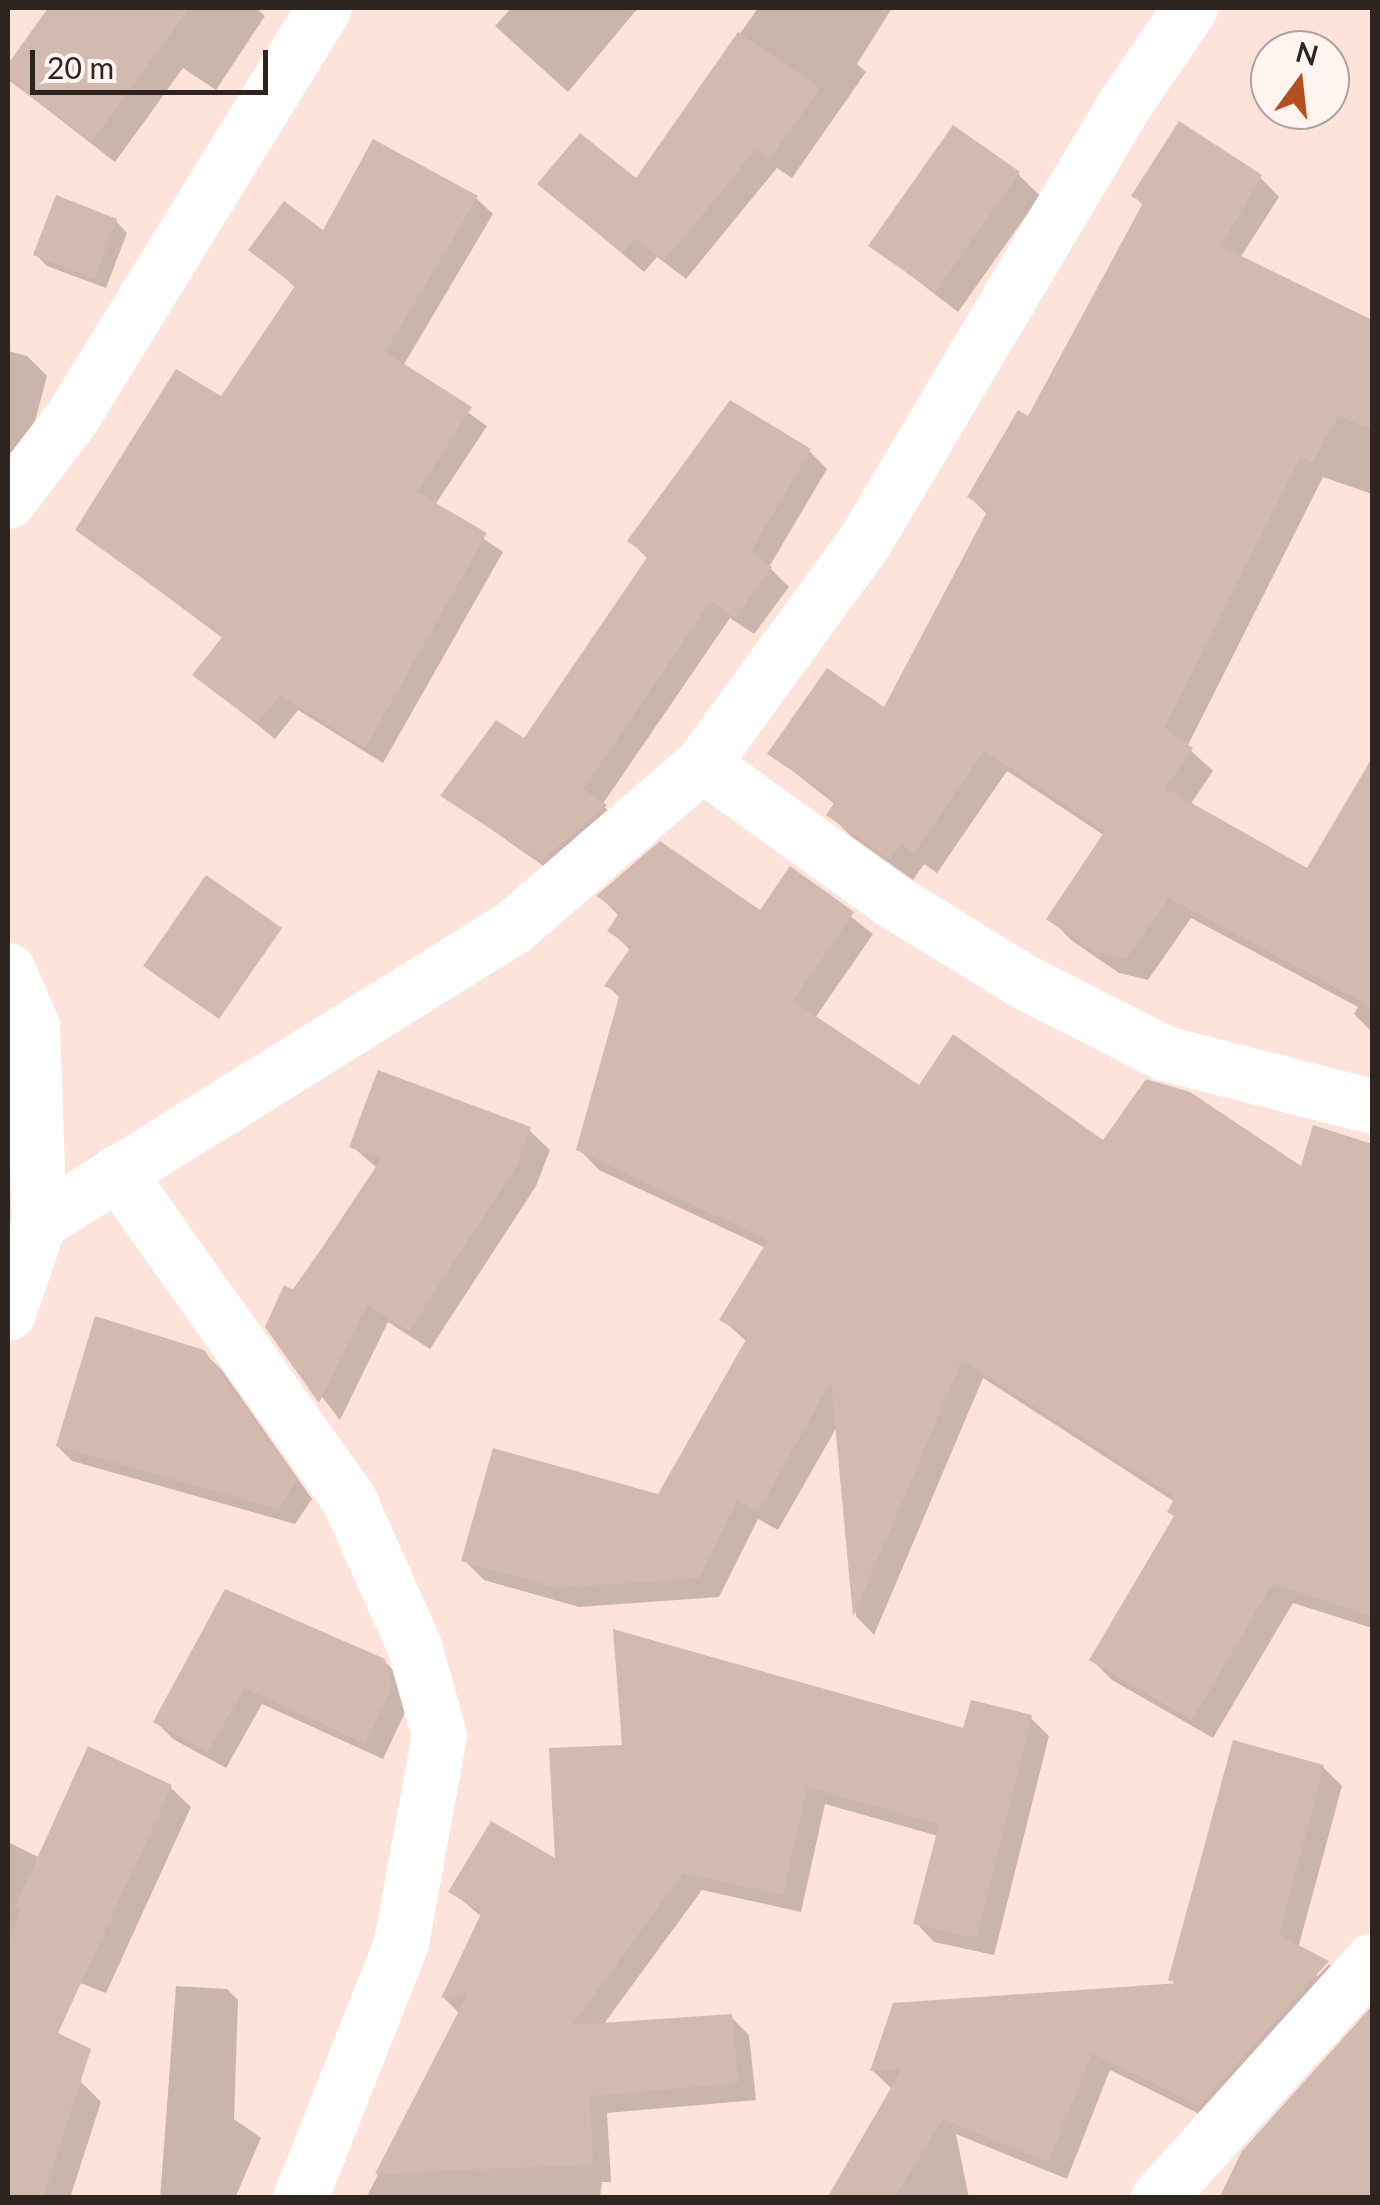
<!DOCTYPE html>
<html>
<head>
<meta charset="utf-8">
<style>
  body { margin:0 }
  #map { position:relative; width:1380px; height:2205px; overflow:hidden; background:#fde3d9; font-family:Lato,sans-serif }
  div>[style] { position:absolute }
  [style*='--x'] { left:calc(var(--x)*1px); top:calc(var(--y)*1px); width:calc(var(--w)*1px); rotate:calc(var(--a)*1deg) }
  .shadow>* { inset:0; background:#0003 }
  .building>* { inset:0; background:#d3bab0 }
  .street>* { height:55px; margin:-27.5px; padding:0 27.5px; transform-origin:27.5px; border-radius:27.5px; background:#fff }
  span { translate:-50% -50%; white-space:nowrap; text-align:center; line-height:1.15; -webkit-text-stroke:10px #fff4f0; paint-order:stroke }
  .frame { position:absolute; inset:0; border:10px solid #2e2521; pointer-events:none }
  .north { position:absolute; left:1250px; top:30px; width:100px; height:100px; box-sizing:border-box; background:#fff4f0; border:2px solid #aba19d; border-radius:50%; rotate:15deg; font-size:28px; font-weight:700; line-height:40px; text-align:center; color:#2e2521 }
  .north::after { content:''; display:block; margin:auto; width:35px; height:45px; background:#b44f1f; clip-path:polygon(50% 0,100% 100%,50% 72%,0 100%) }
  .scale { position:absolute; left:30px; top:50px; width:238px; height:45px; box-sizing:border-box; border:5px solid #2e2521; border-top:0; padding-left:12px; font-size:30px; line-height:35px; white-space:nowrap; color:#2e2521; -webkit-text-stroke:8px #fff4f0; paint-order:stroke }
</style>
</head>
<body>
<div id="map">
  <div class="shadow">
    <div style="clip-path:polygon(51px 8px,256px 8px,265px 16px,216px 90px,183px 68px,115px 162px,8px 79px,8px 68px)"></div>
    <div style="clip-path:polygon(511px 8px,638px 8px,568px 92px,495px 26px)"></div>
    <div style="clip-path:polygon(758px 8px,892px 8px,857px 64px,866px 72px,792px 178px,777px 168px,686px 279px,657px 257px,644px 272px,540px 184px,636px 182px)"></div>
    <div style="clip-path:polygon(1018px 174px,1040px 196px,958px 312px,871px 245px)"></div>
    <div style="clip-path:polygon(1258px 175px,1279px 197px,1240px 258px,1372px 323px,1372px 494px,1323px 477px,1187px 747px,1213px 771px,1190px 805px,1308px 871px,1372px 763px,1372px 1032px,1354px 1014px,1358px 1007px,1191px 918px,1148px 980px,1119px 973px,1071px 940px,1050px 918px,1105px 836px,1007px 771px,937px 873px,924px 864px,913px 880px,851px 836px,829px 814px,836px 805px,771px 754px,885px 710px,988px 515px,970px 497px,1029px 419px,1144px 206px,1134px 196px)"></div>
    <div style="clip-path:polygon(476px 198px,493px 214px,403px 366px,487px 426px,435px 505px,503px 552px,383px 763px,298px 710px,275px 739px,196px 675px,224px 639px,78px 530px,221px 399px,296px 288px,266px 261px,323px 234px)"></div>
    <div style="clip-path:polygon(116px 221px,127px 233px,106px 288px,47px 266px,36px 255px)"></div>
    <div style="clip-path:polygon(8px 351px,27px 356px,47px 376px,27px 451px,8px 469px)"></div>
    <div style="clip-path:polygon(809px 451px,827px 469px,769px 567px,789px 587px,754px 634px,730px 618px,602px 805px,623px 824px,561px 878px,443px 796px,525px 742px,648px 559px,630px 541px)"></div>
    <div style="clip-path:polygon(791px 870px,873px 934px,815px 1018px,919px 1088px,1104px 1144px,1302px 1170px,1314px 1128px,1372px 1146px,1372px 1628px,1293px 1603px,1213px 1738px,1112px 1680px,1092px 1660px,1176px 1518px,1175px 1502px,983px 1378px,874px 1635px,856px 1616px,838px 1425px,778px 1530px,758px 1519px,719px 1597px,579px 1607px,484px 1580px,464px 1560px,659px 1497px,747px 1342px,722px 1319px,766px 1248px,599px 1170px,579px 1149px,621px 999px,608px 986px,632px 952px,610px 930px,620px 917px,600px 897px,761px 914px)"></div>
    <div style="clip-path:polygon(529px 1130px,550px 1150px,536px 1186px,430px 1349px,388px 1322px,340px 1420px,267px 1326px,378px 1169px,352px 1146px)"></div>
    <div style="clip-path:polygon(123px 1328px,203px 1352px,221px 1369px,312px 1499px,295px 1524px,72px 1461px,56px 1445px)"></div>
    <div style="clip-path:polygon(222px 1600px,384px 1661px,402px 1679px,409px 1704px,383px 1759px,262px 1704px,226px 1768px,173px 1739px,156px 1722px)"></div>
    <div style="clip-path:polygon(1030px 1717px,1049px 1736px,994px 1955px,934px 1942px,916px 1923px,938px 1836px,825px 1804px,801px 1912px,702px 1890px,603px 2025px,731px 2017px,749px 2035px,756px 2100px,607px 2113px,611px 2182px,602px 2182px,600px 2198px,366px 2198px,460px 2014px,444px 1998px,482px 1917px,451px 1891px,965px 1731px)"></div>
    <div style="clip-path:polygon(1323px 1767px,1342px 1786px,1297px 1952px,1304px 1970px,1318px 1976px,1329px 1964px,1346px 1981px,1218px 2123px,1110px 2070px,1067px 2179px,956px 2134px,969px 2198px,836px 2198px,893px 2090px,873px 2071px,1177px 1986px,1171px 1980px)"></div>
    <div style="clip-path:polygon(170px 1787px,191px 1807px,106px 1993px,8px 1955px,8px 1842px,42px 1859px)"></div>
    <div style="clip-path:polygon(176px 1986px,227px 1989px,238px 2000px,234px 2119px,261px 2138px,235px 2198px,160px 2198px)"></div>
    <div style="clip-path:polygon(1372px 2010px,1372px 2198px,1221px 2198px,1244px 2153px)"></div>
    <div style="clip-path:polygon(8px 2058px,80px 2081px,101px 2102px,70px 2198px,8px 2198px)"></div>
  </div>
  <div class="building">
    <div style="clip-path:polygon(48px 8px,189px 8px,92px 141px,8px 80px,8px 64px)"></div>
    <div style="clip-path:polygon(738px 32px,820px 88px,770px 159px,756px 149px,664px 261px,635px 238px,622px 253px,537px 184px,580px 133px,636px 178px)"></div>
    <div style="clip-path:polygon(1179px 121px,1262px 175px,1221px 246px,1372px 320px,1372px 429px,1338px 416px,1312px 463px,1301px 457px,1164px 728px,1193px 748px,1165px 788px,1307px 868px,1372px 758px,1372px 1007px,1169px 898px,1126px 959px,1095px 952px,1046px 919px,1105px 831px,984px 751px,914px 853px,901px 844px,890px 860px,826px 815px,836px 800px,767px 754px,827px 668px,884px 707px,988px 510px,967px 497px,1018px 410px,1028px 416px,1143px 203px,1131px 196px)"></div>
    <div style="clip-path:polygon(953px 125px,1020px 172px,935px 292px,868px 246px)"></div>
    <div style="clip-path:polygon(373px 139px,478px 196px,385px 352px,472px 407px,417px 492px,487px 533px,365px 748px,280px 695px,257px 724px,192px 675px,223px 636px,75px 530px,176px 369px,221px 396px,295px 286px,248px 250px,284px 201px,323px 230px)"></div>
    <div style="clip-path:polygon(56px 195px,117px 219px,95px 279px,33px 255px)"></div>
    <div style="clip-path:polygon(730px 400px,811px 449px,751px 551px,772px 567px,735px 618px,711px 601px,583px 789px,607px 805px,541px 861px,440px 796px,496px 720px,524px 738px,648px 556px,627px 541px)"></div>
    <div style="clip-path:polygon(660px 841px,760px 910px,790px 866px,854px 912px,793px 1001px,919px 1085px,953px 1034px,1103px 1140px,1146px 1079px,1190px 1092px,1301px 1166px,1313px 1125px,1372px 1144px,1372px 1616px,1272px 1584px,1192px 1720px,1089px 1660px,1174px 1516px,1167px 1512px,1175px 1497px,962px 1360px,853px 1617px,831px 1381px,758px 1512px,737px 1500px,699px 1578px,557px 1588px,461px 1561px,493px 1448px,658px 1494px,748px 1336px,719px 1320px,768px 1240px,576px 1150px,620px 993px,604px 986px,631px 947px,607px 931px,620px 912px,596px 896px)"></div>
    <div style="clip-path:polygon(206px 875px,282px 928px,219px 1019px,143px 966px)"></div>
    <div style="clip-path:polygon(378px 1070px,531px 1127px,517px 1165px,409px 1331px,367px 1304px,319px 1403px,265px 1327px,284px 1285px,294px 1290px,381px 1159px,349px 1147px)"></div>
    <div style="clip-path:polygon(95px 1316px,204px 1350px,297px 1480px,278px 1509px,56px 1446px)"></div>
    <div style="clip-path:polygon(225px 1589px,385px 1659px,392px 1685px,366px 1744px,244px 1688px,208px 1752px,153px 1722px)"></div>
    <div style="clip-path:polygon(613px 1629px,963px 1728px,971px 1700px,1032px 1715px,976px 1938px,913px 1924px,939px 1824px,807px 1787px,783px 1895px,683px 1873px,572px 2025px,732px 2014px,738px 2083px,590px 2096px,593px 2164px,375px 2174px,467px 1995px,441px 1998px,482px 1912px,448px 1892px,491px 1821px,555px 1858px,549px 1748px,622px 1745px)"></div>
    <div style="clip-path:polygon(1233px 1740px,1324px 1765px,1279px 1935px,1329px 1961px,1199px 2106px,1092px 2053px,1048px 2162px,943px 2119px,894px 2198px,827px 2198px,902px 2069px,870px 2071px,893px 2003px,1179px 1983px,1168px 1980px)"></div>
    <div style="clip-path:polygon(88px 1746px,172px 1785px,58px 2033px,91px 2049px,43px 2198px,8px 2198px,8px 1945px,21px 1909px,15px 1907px)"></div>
    <div style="clip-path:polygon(1372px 2006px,1372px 2198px,1219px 2198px,1242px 2151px)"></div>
  </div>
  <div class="street">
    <div style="--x:8;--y:501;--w:106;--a:-52.7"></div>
    <div style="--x:72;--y:417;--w:480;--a:-58.4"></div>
    <div style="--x:702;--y:764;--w:231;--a:35.7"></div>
    <div style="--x:890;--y:899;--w:154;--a:31.7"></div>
    <div style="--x:1021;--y:980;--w:161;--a:27"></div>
    <div style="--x:1164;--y:1053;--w:215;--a:14.3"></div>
    <div style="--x:8;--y:970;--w:61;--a:66.8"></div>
    <div style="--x:32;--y:1026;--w:196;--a:88"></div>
    <div style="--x:39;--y:1222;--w:96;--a:108.8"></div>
    <div style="--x:117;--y:1172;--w:402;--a:54.7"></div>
    <div style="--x:349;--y:1500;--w:160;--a:66"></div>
    <div style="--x:414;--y:1646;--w:92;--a:74.3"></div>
    <div style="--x:439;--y:1735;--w:211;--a:100.4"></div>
    <div style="--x:401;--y:1943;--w:274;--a:111.6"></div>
    <div style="--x:39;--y:1222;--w:558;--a:-31.9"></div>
    <div style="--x:513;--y:927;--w:250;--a:-40.8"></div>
    <div style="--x:702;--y:764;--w:275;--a:-53.9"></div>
    <div style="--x:864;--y:542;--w:511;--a:-59.27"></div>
    <div style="--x:1125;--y:103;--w:115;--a:-55.6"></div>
    <div style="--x:1158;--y:2198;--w:320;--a:-48"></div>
  </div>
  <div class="frame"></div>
  <div class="north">N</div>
  <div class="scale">20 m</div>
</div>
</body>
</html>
